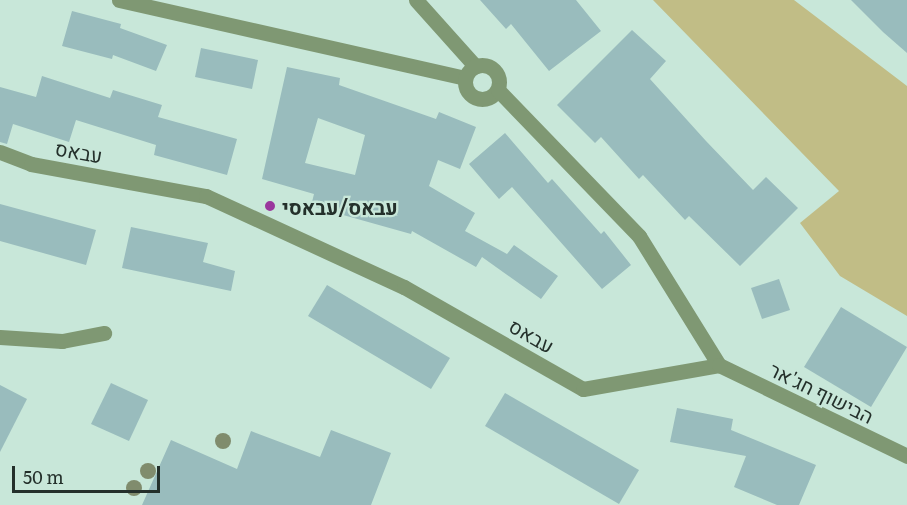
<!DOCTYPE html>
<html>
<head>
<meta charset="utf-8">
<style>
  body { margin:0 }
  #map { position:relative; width:907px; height:505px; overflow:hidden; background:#c8e7d9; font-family:Literata,Heebo,serif }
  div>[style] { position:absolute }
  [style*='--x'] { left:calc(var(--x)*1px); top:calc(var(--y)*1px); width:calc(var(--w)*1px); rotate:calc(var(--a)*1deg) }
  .green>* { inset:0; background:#c1bd86 }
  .building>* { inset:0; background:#99bcbd }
  .street>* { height:15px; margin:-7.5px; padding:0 7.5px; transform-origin:7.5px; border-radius:7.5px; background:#7f9873 }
  .street>.ring { margin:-7.5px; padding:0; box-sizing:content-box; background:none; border:15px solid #7f9873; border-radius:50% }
  .trees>* { width:16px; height:16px; margin:-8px; border-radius:50%; background:#808c6d }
  .dots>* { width:16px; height:16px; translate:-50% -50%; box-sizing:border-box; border:3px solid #c8e7d9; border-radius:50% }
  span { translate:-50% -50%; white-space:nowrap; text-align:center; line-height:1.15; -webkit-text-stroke:4.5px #c8e7d9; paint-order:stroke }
  .street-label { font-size:20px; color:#24302b }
  .poi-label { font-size:20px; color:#24302b; font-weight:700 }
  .left { translate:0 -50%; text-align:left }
  .scale { position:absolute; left:12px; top:466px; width:148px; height:27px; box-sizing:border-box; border:3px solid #24302b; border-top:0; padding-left:8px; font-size:18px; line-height:21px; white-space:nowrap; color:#24302b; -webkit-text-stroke:4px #c8e7d9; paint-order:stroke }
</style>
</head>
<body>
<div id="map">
  <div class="green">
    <div style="clip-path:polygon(653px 0,794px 0,907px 86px,907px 316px,840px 276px,800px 223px,839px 191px)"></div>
  </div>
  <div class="building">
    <div style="clip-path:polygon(480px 0,576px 0,601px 31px,549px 71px,511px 24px,506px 29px)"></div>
    <div style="clip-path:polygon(851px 0,907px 0,907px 53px,883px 32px)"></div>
    <div style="clip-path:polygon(72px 11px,121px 24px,120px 28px,167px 45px,156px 71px,113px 55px,112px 59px,62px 46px)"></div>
    <div style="clip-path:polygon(632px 30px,666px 61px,650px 79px,706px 141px,753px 190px,766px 177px,798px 208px,740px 266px,689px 216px,685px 220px,643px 175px,639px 179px,601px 137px,595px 143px,557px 105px)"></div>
    <div style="clip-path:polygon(201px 48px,258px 60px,252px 89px,195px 77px)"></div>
    <div style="clip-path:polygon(evenodd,287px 67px,340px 78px,339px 85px,436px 119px,439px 112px,476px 127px,460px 169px,438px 160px,429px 186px,475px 213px,465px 231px,507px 254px,514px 245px,558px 276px,541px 299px,482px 257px,476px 267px,412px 231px,411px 234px,311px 206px,314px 194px,262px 179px,287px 67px,318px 118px,365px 135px,355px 175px,305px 163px,318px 118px)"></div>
    <div style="clip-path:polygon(42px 76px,110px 98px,113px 90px,162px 105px,158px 117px,237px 139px,227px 175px,154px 155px,156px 145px,76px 120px,69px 142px,13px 124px,7px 144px,0 142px,0 87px,36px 97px)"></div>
    <div style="clip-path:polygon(505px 133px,548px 183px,552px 179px,601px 234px,604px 231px,631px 265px,602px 289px,512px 187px,499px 199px,469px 164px)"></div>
    <div style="clip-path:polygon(0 204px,96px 230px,86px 265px,0 241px)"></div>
    <div style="clip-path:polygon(131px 227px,208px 243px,203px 262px,235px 271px,231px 291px,122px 268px)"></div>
    <div style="clip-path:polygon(779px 279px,790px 310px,762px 319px,751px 288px)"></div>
    <div style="clip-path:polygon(327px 285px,450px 358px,431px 389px,308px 316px)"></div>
    <div style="clip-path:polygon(841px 307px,907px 347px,871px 407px,804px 367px)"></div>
    <div style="clip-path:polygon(111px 383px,148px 400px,129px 441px,91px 424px)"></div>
    <div style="clip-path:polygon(0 385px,27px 399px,0 452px)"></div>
    <div style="clip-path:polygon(505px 393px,639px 470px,619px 504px,485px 426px)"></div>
    <div style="clip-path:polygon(677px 408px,733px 419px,731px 430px,816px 465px,799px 505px,777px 505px,734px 487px,746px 456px,670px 442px)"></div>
    <div style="clip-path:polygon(331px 430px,391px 453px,371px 505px,142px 505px,171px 440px,237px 469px,251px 431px,320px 457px)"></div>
  </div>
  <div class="street">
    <div style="--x:119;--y:0;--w:355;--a:12.7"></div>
    <div style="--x:416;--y:0;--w:89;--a:48.2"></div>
    <div class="ring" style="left:465px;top:65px;width:19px;height:19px"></div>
    <div style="--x:498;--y:90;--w:203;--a:46"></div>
    <div style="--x:639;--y:236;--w:152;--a:58.2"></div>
    <div style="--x:0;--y:152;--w:33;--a:21"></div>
    <div style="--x:31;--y:164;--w:178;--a:10.4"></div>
    <div style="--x:206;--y:196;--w:218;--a:24.7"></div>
    <div style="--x:404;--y:287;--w:206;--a:29.7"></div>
    <div style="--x:583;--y:389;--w:138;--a:-10"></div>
    <div style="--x:0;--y:337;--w:62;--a:3.7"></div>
    <div style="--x:62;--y:341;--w:43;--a:-10.8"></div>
    <div style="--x:719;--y:365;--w:209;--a:25.8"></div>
  </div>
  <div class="trees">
    <div style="left:223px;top:441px"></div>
    <div style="left:148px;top:471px"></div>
    <div style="left:134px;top:488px"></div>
  </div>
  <div class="dots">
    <div style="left:270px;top:206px;background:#9a379d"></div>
  </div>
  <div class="street-label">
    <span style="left:79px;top:151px;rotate:10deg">עבאס</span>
    <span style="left:532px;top:335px;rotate:30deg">עבאס</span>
    <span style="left:822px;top:392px;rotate:26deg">הבישוף חג'אר</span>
  </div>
  <div class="poi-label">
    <span class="left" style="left:282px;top:206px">עבאס/עבאסי</span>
  </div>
  <div class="scale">50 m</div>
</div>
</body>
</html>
